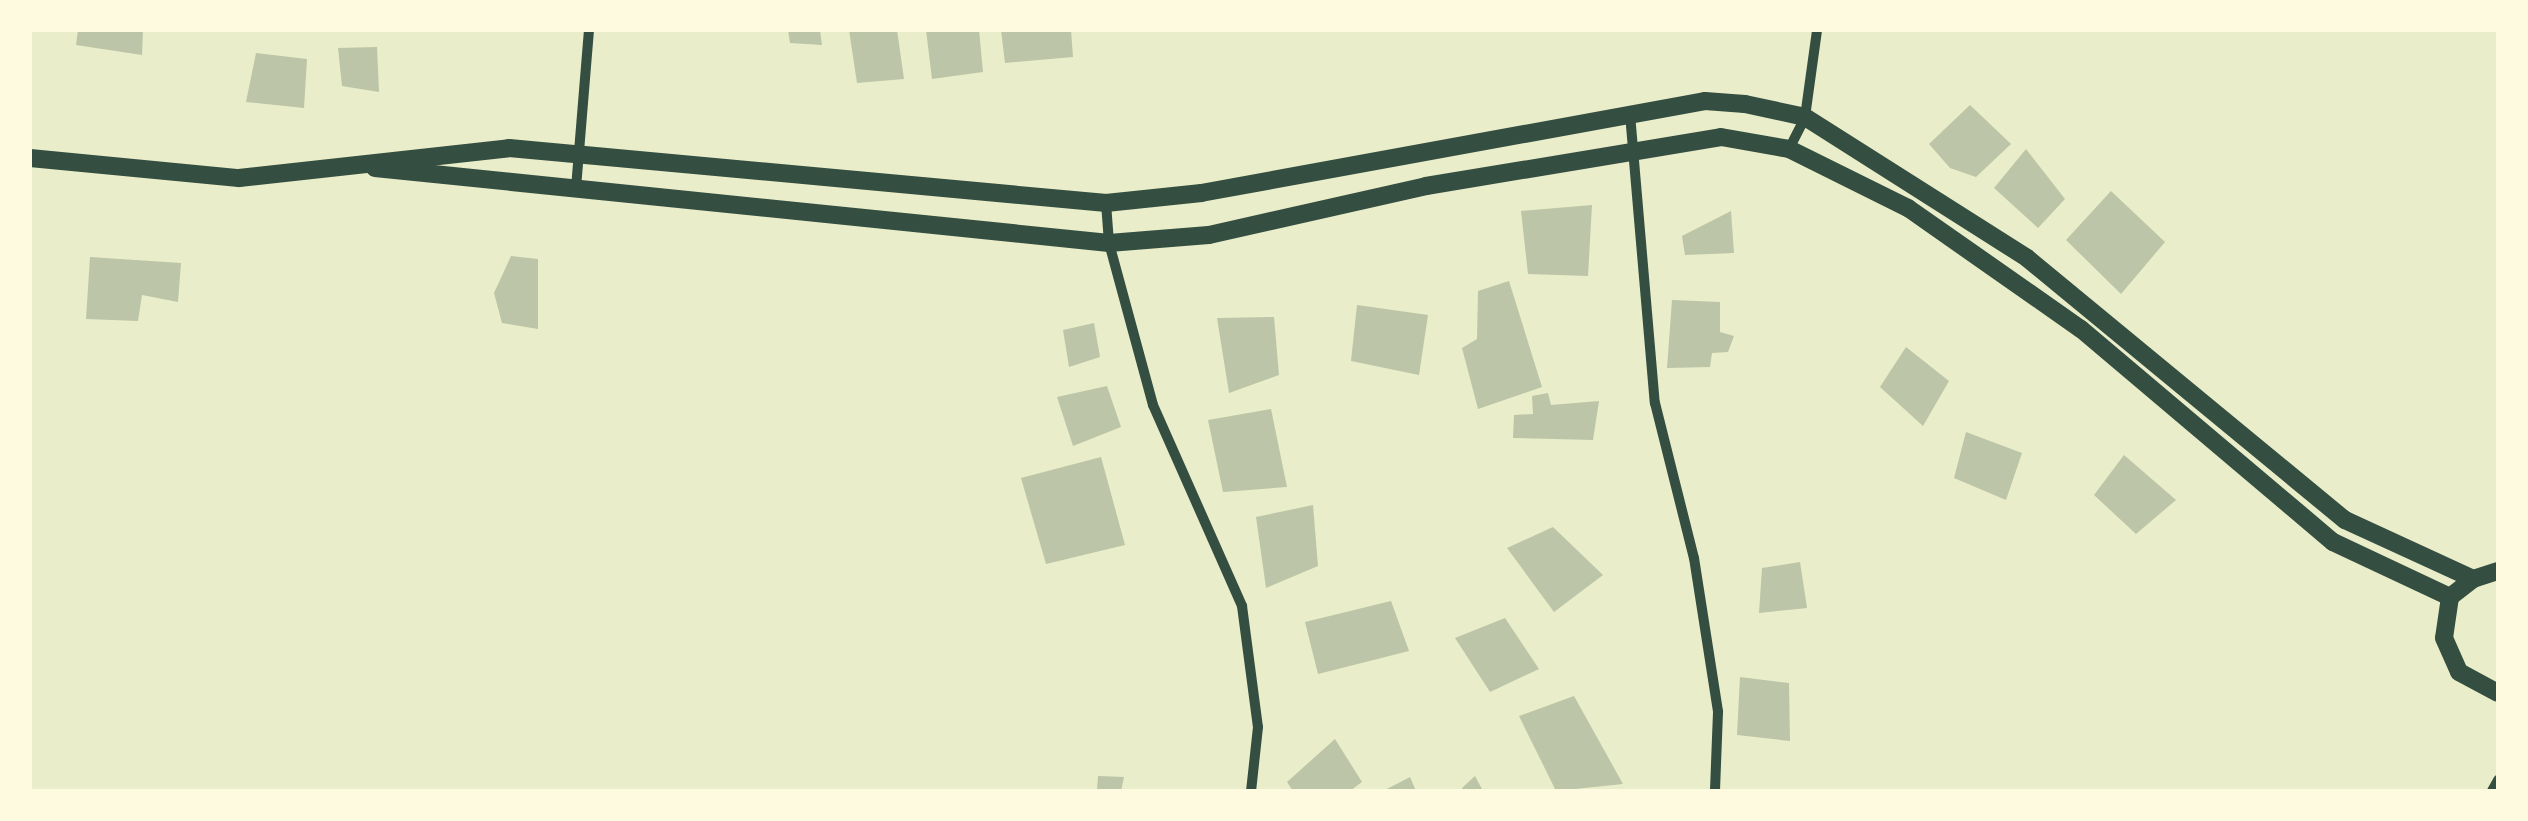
<!DOCTYPE html>
<html>
<head>
<meta charset="utf-8">
<style>
  body { margin:0 }
  #map { position:relative; width:2528px; height:821px; overflow:hidden; background:#e9edc9; font-family:Spectral,serif }
  div>[style] { position:absolute }
  [style*='--x'] { left:calc(var(--x)*1px); top:calc(var(--y)*1px); width:calc(var(--w)*1px); rotate:calc(var(--a)*1deg) }
  .building>* { inset:0; background:#bcc5a7 }
  .minor>* { height:10px; margin:-5px; padding:0 5px; transform-origin:5px; border-radius:5px; background:#344e41 }
  .tertiary>* { height:18px; margin:-9px; padding:0 9px; transform-origin:9px; border-radius:9px; background:#344e41 }
  span { translate:-50% -50%; white-space:nowrap; text-align:center; line-height:1.15; -webkit-text-stroke:10px #fefae0; paint-order:stroke }
  .frame { position:absolute; inset:0; border:32px solid #fefae0; pointer-events:none }
</style>
</head>
<body>
<div id="map">
  <div class="building">
    <div style="clip-path:polygon(78px 30px,143px 30px,142px 55px,76px 45px)"></div>
    <div style="clip-path:polygon(788px 30px,820px 30px,822px 45px,790px 43px)"></div>
    <div style="clip-path:polygon(849px 30px,897px 30px,904px 79px,857px 83px)"></div>
    <div style="clip-path:polygon(926px 30px,979px 30px,983px 72px,932px 79px)"></div>
    <div style="clip-path:polygon(1001px 30px,1071px 30px,1073px 57px,1005px 63px)"></div>
    <div style="clip-path:polygon(377px 47px,379px 92px,342px 86px,338px 48px)"></div>
    <div style="clip-path:polygon(256px 53px,307px 59px,304px 108px,246px 102px)"></div>
    <div style="clip-path:polygon(1970px 105px,2011px 144px,1976px 177px,1950px 168px,1929px 144px)"></div>
    <div style="clip-path:polygon(2026px 149px,2065px 199px,2038px 228px,1994px 188px)"></div>
    <div style="clip-path:polygon(2111px 191px,2165px 242px,2121px 294px,2066px 240px)"></div>
    <div style="clip-path:polygon(1592px 205px,1588px 276px,1528px 274px,1521px 211px)"></div>
    <div style="clip-path:polygon(1731px 211px,1734px 253px,1685px 255px,1682px 236px)"></div>
    <div style="clip-path:polygon(511px 256px,538px 259px,538px 329px,502px 323px,494px 293px)"></div>
    <div style="clip-path:polygon(90px 257px,181px 263px,178px 302px,142px 295px,138px 321px,86px 319px)"></div>
    <div style="clip-path:polygon(1509px 281px,1542px 387px,1478px 409px,1462px 348px,1477px 339px,1478px 291px)"></div>
    <div style="clip-path:polygon(1672px 300px,1720px 302px,1720px 332px,1734px 336px,1728px 352px,1712px 353px,1710px 367px,1667px 368px)"></div>
    <div style="clip-path:polygon(1357px 305px,1428px 315px,1419px 375px,1351px 361px)"></div>
    <div style="clip-path:polygon(1274px 317px,1279px 375px,1229px 393px,1217px 318px)"></div>
    <div style="clip-path:polygon(1094px 323px,1100px 357px,1069px 367px,1063px 330px)"></div>
    <div style="clip-path:polygon(1906px 347px,1949px 381px,1923px 426px,1880px 387px)"></div>
    <div style="clip-path:polygon(1107px 386px,1121px 427px,1073px 446px,1057px 397px)"></div>
    <div style="clip-path:polygon(1548px 393px,1551px 405px,1599px 401px,1593px 440px,1513px 438px,1514px 415px,1533px 414px,1532px 396px)"></div>
    <div style="clip-path:polygon(1271px 409px,1287px 487px,1223px 492px,1208px 420px)"></div>
    <div style="clip-path:polygon(1966px 432px,2022px 453px,2006px 500px,1954px 478px)"></div>
    <div style="clip-path:polygon(2124px 455px,2176px 500px,2136px 534px,2094px 495px)"></div>
    <div style="clip-path:polygon(1101px 457px,1125px 545px,1046px 564px,1021px 478px)"></div>
    <div style="clip-path:polygon(1313px 505px,1318px 566px,1266px 588px,1256px 517px)"></div>
    <div style="clip-path:polygon(1553px 527px,1603px 575px,1554px 612px,1507px 548px)"></div>
    <div style="clip-path:polygon(1800px 562px,1807px 608px,1759px 613px,1762px 568px)"></div>
    <div style="clip-path:polygon(1391px 601px,1409px 651px,1318px 674px,1305px 622px)"></div>
    <div style="clip-path:polygon(1505px 618px,1539px 669px,1490px 692px,1455px 638px)"></div>
    <div style="clip-path:polygon(1740px 677px,1789px 683px,1790px 741px,1737px 735px)"></div>
    <div style="clip-path:polygon(1574px 696px,1623px 784px,1556px 791px,1519px 716px)"></div>
    <div style="clip-path:polygon(1335px 739px,1362px 782px,1350px 791px,1293px 791px,1287px 782px)"></div>
    <div style="clip-path:polygon(1098px 776px,1124px 777px,1121px 791px,1097px 791px)"></div>
    <div style="clip-path:polygon(1475px 776px,1483px 791px,1461px 791px,1463px 787px)"></div>
    <div style="clip-path:polygon(1410px 777px,1416px 791px,1383px 791px)"></div>
  </div>
  <div class="minor">
    <div style="--x:1630;--y:114;--w:290;--a:85.1"></div>
    <div style="--x:1655;--y:403;--w:160;--a:75.9"></div>
    <div style="--x:1694;--y:558;--w:156;--a:81.1"></div>
    <div style="--x:1718;--y:712;--w:79;--a:92.2"></div>
    <div style="--x:1789;--y:149;--w:36;--a:-63"></div>
    <div style="--x:1805;--y:117;--w:88;--a:-82.1"></div>
    <div style="--x:576;--y:188;--w:159;--a:-85.3"></div>
    <div style="--x:1106;--y:203;--w:40;--a:85.7"></div>
    <div style="--x:1109;--y:243;--w:168;--a:74.8"></div>
    <div style="--x:1153;--y:405;--w:220;--a:66.1"></div>
    <div style="--x:1242;--y:606;--w:122;--a:82.5"></div>
    <div style="--x:1258;--y:727;--w:64;--a:96.2"></div>
    <div style="--x:2492;--y:791;--w:13;--a:-61"></div>
  </div>
  <div class="tertiary">
    <div style="--x:30;--y:158;--w:210;--a:5.5"></div>
    <div style="--x:239;--y:178;--w:272;--a:-6.3"></div>
    <div style="--x:509;--y:148;--w:600;--a:5.26"></div>
    <div style="--x:1106;--y:203;--w:96;--a:-6"></div>
    <div style="--x:1201;--y:193;--w:512;--a:-10.34"></div>
    <div style="--x:1705;--y:101;--w:40;--a:4.3"></div>
    <div style="--x:1745;--y:104;--w:61;--a:12.2"></div>
    <div style="--x:1805;--y:117;--w:263;--a:32.4"></div>
    <div style="--x:2027;--y:258;--w:412;--a:39.5"></div>
    <div style="--x:2345;--y:520;--w:141;--a:24.7"></div>
    <div style="--x:375;--y:168;--w:738;--a:5.83"></div>
    <div style="--x:1109;--y:243;--w:100;--a:-4.6"></div>
    <div style="--x:1209;--y:235;--w:222;--a:-12.7"></div>
    <div style="--x:1426;--y:186;--w:299;--a:-9.4"></div>
    <div style="--x:1721;--y:137;--w:69;--a:10"></div>
    <div style="--x:1789;--y:149;--w:133;--a:26.4"></div>
    <div style="--x:1908;--y:208;--w:211;--a:35"></div>
    <div style="--x:2081;--y:329;--w:330;--a:40.2"></div>
    <div style="--x:2333;--y:542;--w:129;--a:25.2"></div>
    <div style="--x:2450;--y:597;--w:41;--a:98.3"></div>
    <div style="--x:2444;--y:638;--w:37;--a:66"></div>
    <div style="--x:2459;--y:672;--w:44;--a:28.3"></div>
    <div style="--x:2450;--y:597;--w:29;--a:-38"></div>
    <div style="--x:2473;--y:579;--w:26;--a:-18"></div>
  </div>
  <div class="frame"></div>
</div>
</body>
</html>
